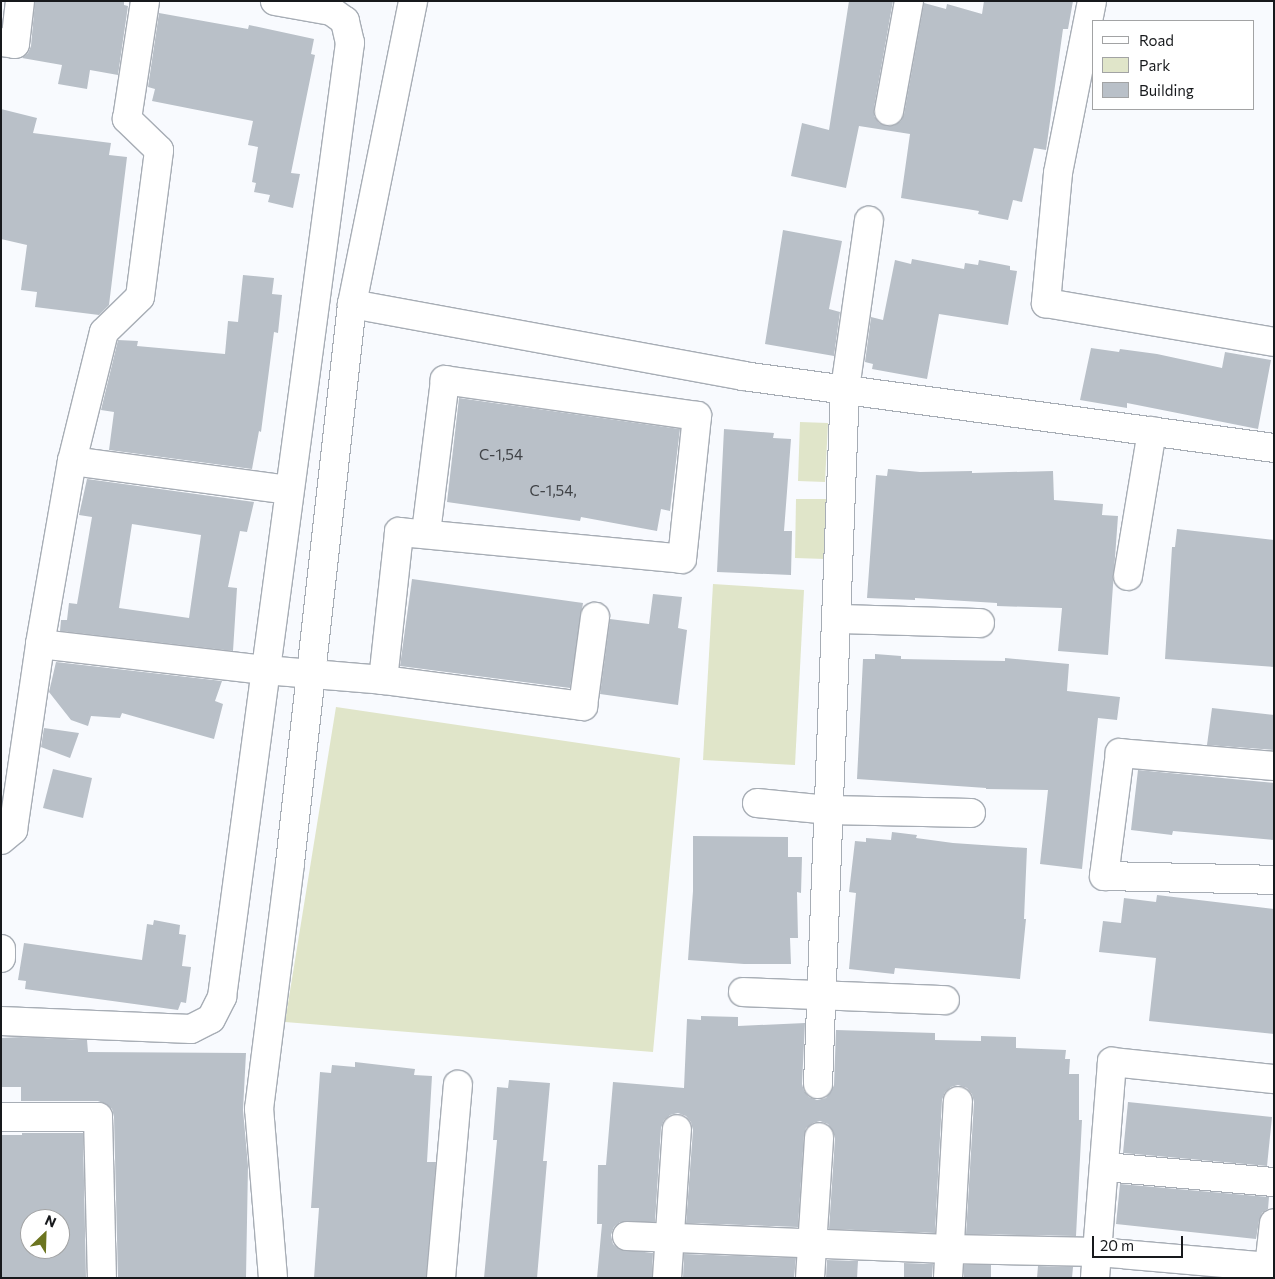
<!DOCTYPE html>
<html>
<head>
<meta charset="utf-8">
<style>
  body { margin:0 }
  #map { position:relative; width:1275px; height:1279px; overflow:hidden; background:#f8fafe; font-family:Commissioner,sans-serif }
  div>[style] { position:absolute }
  [style*='--x'] { left:calc(var(--x)*1px); top:calc(var(--y)*1px); width:calc(var(--w)*1px); rotate:calc(var(--a)*1deg) }
  .green>* { inset:0; background:#e0e5c9 }
  .building>* { inset:0; background:#b9c0c8 }
  .roads { filter:drop-shadow(1px 0 #a7adb5) drop-shadow(-1px 0 #a7adb5) drop-shadow(0 1px #a7adb5) drop-shadow(0 -1px #a7adb5) }
  .minor>* { height:28px; margin:-14px; padding:0 14px; transform-origin:14px; border-radius:14px; background:#fff }
  span { translate:-50% -50%; white-space:nowrap; text-align:center; line-height:1.15; -webkit-text-stroke:4px #fff; paint-order:stroke }
  .number-label { font-size:15px; color:#404347 }
  .number-label span { -webkit-text-stroke-width:0 }
  .frame { position:absolute; inset:0; border:2px solid #17191c; pointer-events:none }
  .legend { position:absolute; left:1092px; top:20px; width:162px; height:90px; box-sizing:border-box; background:#fff; border:1px solid #a2a3a4; margin:0; padding:6px 9px; list-style:none; font-size:15px; color:#17191c }
  .legend li { display:flex; align-items:center; gap:10px; height:25px }
  .legend b { width:25px; border:1px solid #a2a3a4 }
  .north { position:absolute; left:20px; top:1209px; width:50px; height:50px; box-sizing:border-box; background:#fff; border:1px solid #a2a3a4; border-radius:50%; rotate:24deg; font-size:14px; font-weight:700; line-height:20px; text-align:center; color:#17191c }
  .north::after { content:''; display:block; margin:auto; width:18px; height:22px; background:#6c7520; clip-path:polygon(50% 0,100% 100%,50% 72%,0 100%) }
  .scale { position:absolute; left:1092px; top:1236px; width:91px; height:22px; box-sizing:border-box; border:2px solid #17191c; border-top:0; padding-left:6px; font-size:15px; line-height:18px; white-space:nowrap; color:#17191c; -webkit-text-stroke:4px #fff; paint-order:stroke }
</style>
</head>
<body>
<div id="map">
  <div class="green">
    <div style="clip-path:polygon(800px 422px,828px 423px,825px 482px,798px 481px)"></div>
    <div style="clip-path:polygon(796px 499px,826px 499px,825px 559px,795px 558px)"></div>
    <div style="clip-path:polygon(713px 584px,804px 590px,795px 765px,703px 760px)"></div>
    <div style="clip-path:polygon(336px 707px,680px 758px,653px 1052px,285px 1022px)"></div>
  </div>
  <div class="building">
    <div style="clip-path:polygon(35px 1px,124px 1px,124px 5px,128px 6px,118px 75px,90px 70px,87px 89px,58px 84px,62px 65px,22px 58px,28px 53px,31px 46px)"></div>
    <div style="clip-path:polygon(849px 1px,893px 1px,874px 108px,874px 116px,879px 123px,887px 126px,895px 125px,901px 121px,904px 114px,924px 3px,946px 9px,947px 4px,982px 14px,984px 1px,1073px 1px,1068px 29px,1063px 29px,1046px 150px,1034px 148px,1022px 202px,1013px 200px,1008px 220px,978px 214px,979px 211px,901px 198px,910px 134px,859px 126px,846px 188px,791px 176px,802px 123px,829px 130px)"></div>
    <div style="clip-path:polygon(159px 13px,248px 29px,249px 25px,314px 39px,311px 54px,315px 55px,291px 173px,300px 174px,293px 208px,268px 202px,270px 195px,254px 192px,256px 183px,252px 182px,258px 147px,248px 145px,253px 121px,152px 101px,155px 89px,148px 87px)"></div>
    <div style="clip-path:polygon(1px 109px,37px 118px,33px 133px,111px 143px,109px 155px,127px 157px,109px 305px,99px 315px,35px 307px,37px 292px,21px 290px,27px 245px,1px 239px)"></div>
    <div style="clip-path:polygon(783px 230px,842px 241px,829px 309px,840px 312px,834px 356px,765px 344px)"></div>
    <div style="clip-path:polygon(912px 259px,964px 269px,965px 263px,978px 265px,979px 260px,1010px 266px,1010px 270px,1017px 271px,1008px 325px,939px 314px,927px 379px,872px 369px,873px 364px,865px 362px,871px 317px,883px 320px,895px 260px,911px 264px)"></div>
    <div style="clip-path:polygon(243px 275px,274px 278px,272px 294px,282px 295px,278px 333px,274px 332px,261px 432px,259px 431px,252px 469px,109px 450px,114px 412px,101px 410px,118px 340px,138px 341px,137px 346px,225px 354px,228px 321px,238px 322px)"></div>
    <div style="clip-path:polygon(1091px 348px,1119px 352px,1120px 349px,1157px 354px,1222px 368px,1225px 352px,1271px 360px,1258px 429px,1127px 403px,1127px 408px,1080px 400px)"></div>
    <div style="clip-path:polygon(459px 398px,680px 429px,670px 511px,661px 509px,657px 531px,581px 517px,580px 521px,447px 502px)"></div>
    <div style="clip-path:polygon(724px 429px,774px 433px,773px 438px,791px 439px,784px 531px,792px 531px,791px 575px,717px 572px)"></div>
    <div style="clip-path:polygon(888px 469px,920px 472px,972px 471px,972px 473px,1053px 471px,1054px 500px,1103px 504px,1102px 515px,1118px 516px,1108px 655px,1058px 651px,1062px 608px,997px 606px,997px 603px,915px 598px,915px 600px,867px 598px,876px 475px,887px 476px)"></div>
    <div style="clip-path:polygon(evenodd,87px 479px,254px 502px,247px 532px,240px 531px,228px 587px,237px 588px,233px 651px,60px 631px,61px 620px,67px 620px,69px 603px,77px 604px,92px 517px,79px 515px,87px 479px,132px 524px,201px 535px,189px 618px,119px 608px,132px 524px)"></div>
    <div style="clip-path:polygon(1177px 529px,1274px 540px,1274px 667px,1165px 659px,1172px 547px,1175px 547px)"></div>
    <div style="clip-path:polygon(412px 579px,583px 603px,570px 688px,400px 666px)"></div>
    <div style="clip-path:polygon(653px 594px,682px 597px,678px 628px,687px 630px,678px 705px,600px 694px,610px 619px,649px 624px)"></div>
    <div style="clip-path:polygon(875px 654px,901px 656px,901px 659px,1005px 661px,1005px 658px,1069px 664px,1067px 691px,1120px 697px,1117px 720px,1098px 718px,1082px 869px,1040px 864px,1048px 790px,986px 789px,986px 788px,857px 779px,863px 659px,875px 659px)"></div>
    <div style="clip-path:polygon(56px 662px,222px 681px,215px 701px,223px 704px,214px 739px,122px 713px,120px 718px,91px 716px,88px 726px,71px 720px,49px 692px)"></div>
    <div style="clip-path:polygon(1212px 708px,1274px 715px,1274px 750px,1207px 745px)"></div>
    <div style="clip-path:polygon(44px 728px,79px 733px,70px 758px,41px 747px)"></div>
    <div style="clip-path:polygon(53px 769px,92px 778px,83px 818px,43px 808px)"></div>
    <div style="clip-path:polygon(1138px 770px,1274px 783px,1274px 840px,1173px 831px,1172px 835px,1131px 830px)"></div>
    <div style="clip-path:polygon(892px 832px,917px 835px,916px 838px,953px 843px,1027px 848px,1024px 919px,1026px 919px,1020px 979px,895px 968px,894px 974px,849px 969px,856px 893px,849px 892px,855px 841px,866px 842px,866px 838px,891px 840px)"></div>
    <div style="clip-path:polygon(693px 836px,788px 837px,788px 857px,802px 857px,801px 893px,797px 892px,798px 938px,790px 938px,791px 964px,744px 964px,688px 960px,693px 891px)"></div>
    <div style="clip-path:polygon(1157px 895px,1274px 909px,1274px 1034px,1149px 1021px,1156px 958px,1099px 952px,1103px 921px,1121px 923px,1124px 898px,1156px 902px)"></div>
    <div style="clip-path:polygon(154px 920px,180px 925px,179px 934px,186px 935px,182px 966px,191px 967px,186px 1003px,181px 1002px,178px 1010px,25px 989px,26px 981px,18px 980px,24px 943px,142px 960px,147px 924px,153px 925px)"></div>
    <div style="clip-path:polygon(701px 1016px,738px 1017px,738px 1026px,805px 1023px,802px 1084px,804px 1091px,809px 1097px,817px 1100px,826px 1098px,831px 1092px,834px 1085px,836px 1030px,935px 1033px,935px 1040px,981px 1041px,981px 1036px,1016px 1037px,1016px 1048px,1066px 1050px,1065px 1059px,1070px 1059px,1069px 1074px,1079px 1074px,1079px 1120px,1082px 1120px,1076px 1236px,966px 1234px,974px 1102px,972px 1094px,967px 1088px,958px 1085px,951px 1087px,945px 1092px,942px 1100px,935px 1233px,829px 1229px,835px 1138px,833px 1131px,828px 1124px,820px 1121px,813px 1123px,806px 1128px,804px 1136px,798px 1227px,686px 1223px,693px 1130px,691px 1122px,686px 1116px,678px 1113px,670px 1115px,664px 1120px,661px 1128px,655px 1222px,620px 1222px,614px 1227px,611px 1235px,613px 1244px,619px 1249px,653px 1253px,652px 1278px,597px 1278px,602px 1224px,597px 1224px,598px 1165px,606px 1165px,613px 1082px,684px 1088px,687px 1019px,701px 1020px)"></div>
    <div style="clip-path:polygon(21px 1037px,87px 1040px,88px 1052px,246px 1053px,243px 1110px,248px 1166px,246px 1278px,118px 1278px,114px 1117px,112px 1109px,106px 1104px,98px 1101px,21px 1101px,21px 1087px,1px 1087px,1px 1038px)"></div>
    <div style="clip-path:polygon(355px 1062px,415px 1069px,414px 1075px,432px 1076px,427px 1162px,436px 1162px,426px 1278px,314px 1278px,319px 1208px,311px 1208px,320px 1072px,331px 1073px,332px 1065px,355px 1067px)"></div>
    <div style="clip-path:polygon(509px 1080px,550px 1083px,543px 1161px,547px 1161px,537px 1278px,484px 1278px,497px 1140px,493px 1140px,497px 1087px,508px 1088px)"></div>
    <div style="clip-path:polygon(1128px 1102px,1272px 1117px,1267px 1166px,1123px 1153px)"></div>
    <div style="clip-path:polygon(evenodd,22px 1133px,83px 1133px,86px 1278px,1px 1278px,1px 1135px,22px 1135px,22px 1133px,30px 1219px,60px 1219px,60px 1249px,30px 1249px,30px 1219px)"></div>
    <div style="clip-path:polygon(1120px 1184px,1269px 1197px,1268px 1209px,1262px 1213px,1259px 1221px,1256px 1239px,1116px 1224px)"></div>
    <div style="clip-path:polygon(684px 1254px,796px 1258px,794px 1278px,683px 1278px)"></div>
    <div style="clip-path:polygon(827px 1260px,858px 1261px,857px 1278px,826px 1278px)"></div>
    <div style="clip-path:polygon(904px 1263px,933px 1264px,932px 1278px,904px 1278px)"></div>
    <div style="clip-path:polygon(964px 1265px,991px 1265px,991px 1278px,964px 1278px)"></div>
    <div style="clip-path:polygon(1038px 1266px,1073px 1267px,1072px 1278px,1037px 1278px)"></div>
  </div>
  <div class="roads">
    <div class="minor">
      <div style="--x:1092;--y:1;--w:175;--a:101.2"></div>
      <div style="--x:1058;--y:173;--w:131;--a:95.3"></div>
      <div style="--x:1046;--y:303;--w:231;--a:9.7"></div>
      <div style="--x:1;--y:42;--w:14;--a:8"></div>
      <div style="--x:15;--y:44;--w:43;--a:-83.4"></div>
      <div style="--x:889;--y:111;--w:112;--a:-79.7"></div>
      <div style="--x:352;--y:304;--w:398;--a:10.4"></div>
      <div style="--x:743;--y:376;--w:536;--a:7.72"></div>
      <div style="--x:72;--y:461;--w:219;--a:7.6"></div>
      <div style="--x:1128;--y:576;--w:147;--a:-80.6"></div>
      <div style="--x:837;--y:619;--w:143;--a:1.6"></div>
      <div style="--x:40;--y:644;--w:226;--a:6.6"></div>
      <div style="--x:265;--y:670;--w:118;--a:4.8"></div>
      <div style="--x:383;--y:680;--w:202;--a:7.4"></div>
      <div style="--x:583;--y:706;--w:90;--a:-82.3"></div>
      <div style="--x:383;--y:680;--w:149;--a:-83.8"></div>
      <div style="--x:399;--y:532;--w:284;--a:5.4"></div>
      <div style="--x:682;--y:559;--w:144;--a:-84"></div>
      <div style="--x:697;--y:416;--w:255;--a:-171.9"></div>
      <div style="--x:445;--y:380;--w:154;--a:97.1"></div>
      <div style="--x:1274;--y:766;--w:155;--a:-175.2"></div>
      <div style="--x:1120;--y:753;--w:124;--a:97.4"></div>
      <div style="--x:1104;--y:876;--w:170;--a:1.3"></div>
      <div style="--x:757;--y:803;--w:71;--a:5.6"></div>
      <div style="--x:828;--y:810;--w:143;--a:1.2"></div>
      <div style="--x:1;--y:840;--w:16;--a:-40"></div>
      <div style="--x:13;--y:830;--w:188;--a:-81.7"></div>
      <div style="--x:40;--y:644;--w:186;--a:-80.1"></div>
      <div style="--x:72;--y:461;--w:133;--a:-76.1"></div>
      <div style="--x:104;--y:332;--w:50;--a:-44.2"></div>
      <div style="--x:140;--y:297;--w:148;--a:-82.6"></div>
      <div style="--x:159;--y:150;--w:45;--a:-135.9"></div>
      <div style="--x:127;--y:119;--w:119;--a:-81.3"></div>
      <div style="--x:1;--y:949;--w:9;--a:90"></div>
      <div style="--x:743;--y:992;--w:202;--a:2.3"></div>
      <div style="--x:1;--y:1021;--w:190;--a:2.4"></div>
      <div style="--x:191;--y:1029;--w:22;--a:-27"></div>
      <div style="--x:211;--y:1019;--w:25;--a:-63"></div>
      <div style="--x:222;--y:997;--w:963;--a:-82.36"></div>
      <div style="--x:350;--y:43;--w:23;--a:-103"></div>
      <div style="--x:345;--y:21;--w:17;--a:-144"></div>
      <div style="--x:331;--y:11;--w:57;--a:-169.9"></div>
      <div style="--x:818;--y:1084;--w:696;--a:-87.78"></div>
      <div style="--x:845;--y:389;--w:170;--a:-81.9"></div>
      <div style="--x:1;--y:1117;--w:97;--a:0"></div>
      <div style="--x:98;--y:1117;--w:161;--a:88.6"></div>
      <div style="--x:1105;--y:1167;--w:170;--a:5.1"></div>
      <div style="--x:627;--y:1236;--w:322;--a:2.3"></div>
      <div style="--x:949;--y:1249;--w:149;--a:1.2"></div>
      <div style="--x:1098;--y:1252;--w:172;--a:5"></div>
      <div style="--x:1269;--y:1267;--w:44;--a:-83.5"></div>
      <div style="--x:273;--y:1278;--w:170;--a:-94.7"></div>
      <div style="--x:259;--y:1109;--w:248;--a:-82.8"></div>
      <div style="--x:290;--y:863;--w:562;--a:-83.67"></div>
      <div style="--x:352;--y:304;--w:309;--a:-78.6"></div>
      <div style="--x:441;--y:1278;--w:194;--a:-85"></div>
      <div style="--x:667;--y:1278;--w:149;--a:-86.2"></div>
      <div style="--x:810;--y:1278;--w:141;--a:-86.3"></div>
      <div style="--x:948;--y:1278;--w:177;--a:-86.8"></div>
      <div style="--x:1095;--y:1278;--w:217;--a:-85.5"></div>
      <div style="--x:1112;--y:1062;--w:163;--a:6"></div>
    </div>
  </div>
  <div class="number-label">
    <span style="left:501px;top:455px">C-1,54</span>
    <span style="left:553px;top:491px">C-1,54,</span>
  </div>
  <div class="frame"></div>
  <ul class="legend">
  <li><b style="height:6px;background:#fff"></b>Road</li>
  <li><b style="height:14px;background:#e0e5c9"></b>Park</li>
  <li><b style="height:14px;background:#b9c0c8"></b>Building</li>
  </ul>
  <div class="north">N</div>
  <div class="scale">20 m</div>
</div>
</body>
</html>
